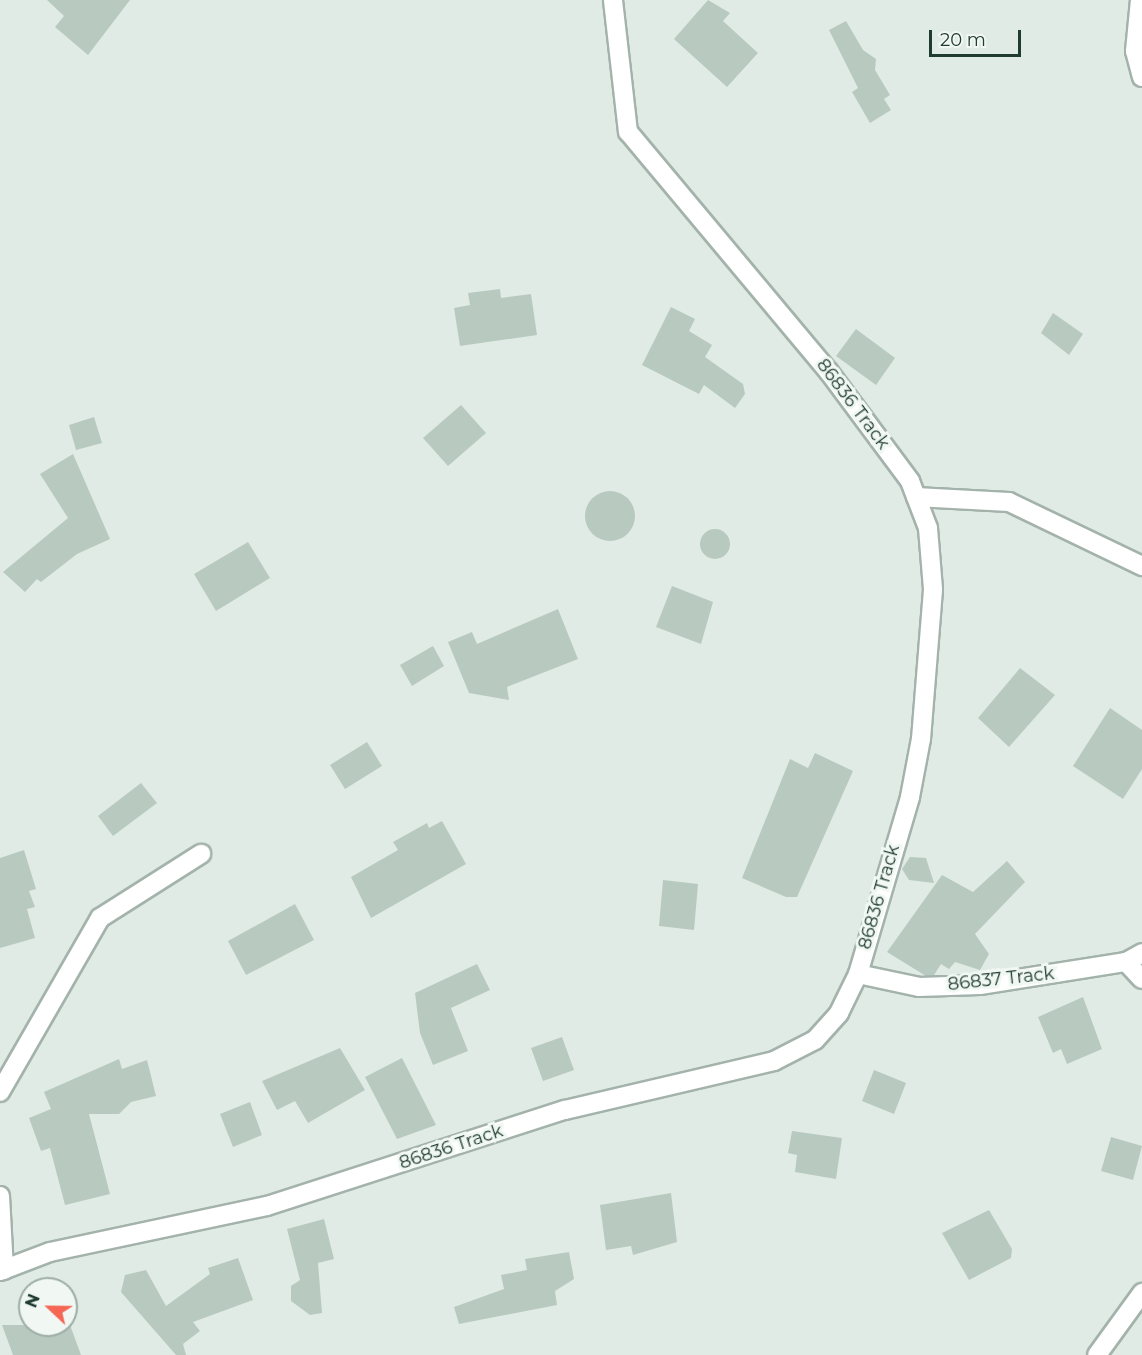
<!DOCTYPE html>
<html>
<head>
<meta charset="utf-8">
<style>
  body { margin:0 }
  #map { position:relative; width:1142px; height:1355px; overflow:hidden; background:#e0ebe5; font-family:Montserrat,sans-serif }
  div>[style] { position:absolute }
  [style*='--x'] { left:calc(var(--x)*1px); top:calc(var(--y)*1px); width:calc(var(--w)*1px); rotate:calc(var(--a)*1deg) }
  .building>* { inset:0; background:#b8c9c0 }
  .round { border-radius:50% }
  .roads { filter:drop-shadow(2px 0 #a3b3ab) drop-shadow(-2px 0 #a3b3ab) drop-shadow(0 2px #a3b3ab) drop-shadow(0 -2px #a3b3ab) }
  .street>* { height:18px; margin:-9px; padding:0 9px; transform-origin:9px; border-radius:9px; background:#fff }
  span { translate:-50% -50%; white-space:nowrap; text-align:center; line-height:1.15; -webkit-text-stroke:6px #f1f8f3; paint-order:stroke }
  .street-label { font-size:18px; color:#203c31 }
  .north { position:absolute; left:18px; top:1277px; width:60px; height:60px; box-sizing:border-box; background:#f1f8f3; border:2px solid #9dada5; border-radius:50%; rotate:292deg; font-size:16px; font-weight:700; line-height:24px; text-align:center; color:#203c31 }
  .north::after { content:''; display:block; margin:auto; width:21px; height:27px; background:#f56655; clip-path:polygon(50% 0,100% 100%,50% 72%,0 100%) }
  .scale { position:absolute; left:929px; top:30px; width:92px; height:27px; box-sizing:border-box; border:3px solid #203c31; border-top:0; padding-left:8px; font-size:18px; line-height:21px; white-space:nowrap; color:#203c31; -webkit-text-stroke:4px #f1f8f3; paint-order:stroke }
</style>
</head>
<body>
<div id="map">
  <div class="building">
    <div style="clip-path:polygon(47px 0,130px 0,88px 55px,55px 27px,64px 16px)"></div>
    <div style="clip-path:polygon(708px 0,730px 13px,723px 21px,758px 53px,727px 87px,674px 39px)"></div>
    <div style="clip-path:polygon(846px 21px,863px 50px,876px 59px,875px 70px,890px 95px,884px 99px,891px 110px,870px 123px,852px 92px,858px 88px,829px 30px)"></div>
    <div style="clip-path:polygon(500px 289px,501px 298px,531px 294px,537px 335px,460px 346px,454px 308px,470px 305px,468px 293px)"></div>
    <div style="clip-path:polygon(671px 307px,695px 319px,689px 331px,712px 345px,705px 357px,743px 384px,745px 394px,735px 408px,704px 385px,699px 394px,642px 365px)"></div>
    <div style="clip-path:polygon(1053px 313px,1083px 334px,1069px 355px,1041px 333px)"></div>
    <div style="clip-path:polygon(856px 329px,895px 358px,876px 385px,836px 356px)"></div>
    <div style="clip-path:polygon(461px 405px,486px 433px,448px 466px,423px 438px)"></div>
    <div style="clip-path:polygon(94px 417px,102px 443px,76px 450px,69px 425px)"></div>
    <div style="clip-path:polygon(73px 454px,110px 539px,77px 554px,41px 582px,37px 579px,25px 592px,3px 572px,68px 518px,40px 474px)"></div>
    <div class="round" style="left:585px;top:491px;width:50px;height:50px"></div>
    <div class="round" style="left:700px;top:529px;width:30px;height:30px"></div>
    <div style="clip-path:polygon(248px 542px,270px 578px,216px 611px,194px 574px)"></div>
    <div style="clip-path:polygon(672px 586px,713px 602px,701px 644px,656px 627px)"></div>
    <div style="clip-path:polygon(558px 609px,578px 659px,507px 687px,509px 700px,469px 693px,448px 642px,472px 632px,477px 644px)"></div>
    <div style="clip-path:polygon(433px 646px,444px 666px,412px 686px,400px 665px)"></div>
    <div style="clip-path:polygon(1020px 668px,1055px 695px,1009px 747px,978px 718px)"></div>
    <div style="clip-path:polygon(1110px 708px,1142px 730px,1142px 769px,1123px 799px,1073px 766px)"></div>
    <div style="clip-path:polygon(367px 742px,382px 766px,345px 789px,330px 765px)"></div>
    <div style="clip-path:polygon(815px 753px,853px 771px,797px 897px,786px 897px,742px 878px,790px 759px,808px 768px)"></div>
    <div style="clip-path:polygon(141px 783px,157px 803px,113px 836px,98px 816px)"></div>
    <div style="clip-path:polygon(442px 821px,466px 864px,371px 918px,351px 877px,398px 850px,393px 842px,427px 823px,429px 828px)"></div>
    <div style="clip-path:polygon(24px 850px,36px 889px,29px 891px,35px 907px,27px 909px,35px 938px,0 948px,0 858px)"></div>
    <div style="clip-path:polygon(910px 857px,926px 858px,934px 883px,909px 880px,902px 869px)"></div>
    <div style="clip-path:polygon(1007px 861px,1025px 882px,975px 934px,989px 954px,980px 970px,955px 962px,949px 969px,941px 964px,934px 975px,926px 976px,887px 952px,942px 875px,973px 892px)"></div>
    <div style="clip-path:polygon(663px 880px,698px 884px,694px 930px,659px 926px)"></div>
    <div style="clip-path:polygon(295px 904px,314px 940px,246px 975px,228px 941px)"></div>
    <div style="clip-path:polygon(477px 964px,490px 990px,451px 1008px,468px 1051px,433px 1065px,420px 1033px,415px 993px)"></div>
    <div style="clip-path:polygon(1083px 997px,1102px 1049px,1067px 1064px,1061px 1049px,1053px 1053px,1038px 1017px)"></div>
    <div style="clip-path:polygon(562px 1037px,574px 1070px,543px 1081px,531px 1048px)"></div>
    <div style="clip-path:polygon(340px 1048px,365px 1090px,308px 1123px,295px 1101px,277px 1110px,262px 1081px)"></div>
    <div style="clip-path:polygon(402px 1058px,436px 1125px,397px 1139px,365px 1077px)"></div>
    <div style="clip-path:polygon(119px 1059px,122px 1069px,147px 1060px,156px 1096px,131px 1102px,119px 1114px,89px 1114px,110px 1194px,65px 1205px,50px 1148px,41px 1151px,29px 1118px,51px 1109px,44px 1092px)"></div>
    <div style="clip-path:polygon(874px 1070px,906px 1083px,894px 1114px,862px 1101px)"></div>
    <div style="clip-path:polygon(250px 1102px,262px 1135px,233px 1147px,220px 1114px)"></div>
    <div style="clip-path:polygon(792px 1131px,842px 1138px,836px 1179px,795px 1172px,797px 1155px,788px 1153px)"></div>
    <div style="clip-path:polygon(1111px 1137px,1142px 1146px,1133px 1180px,1101px 1171px)"></div>
    <div style="clip-path:polygon(671px 1193px,677px 1242px,633px 1255px,631px 1246px,606px 1250px,600px 1205px)"></div>
    <div style="clip-path:polygon(989px 1210px,1012px 1249px,1011px 1258px,969px 1280px,942px 1233px)"></div>
    <div style="clip-path:polygon(324px 1219px,334px 1259px,318px 1263px,322px 1313px,310px 1315px,291px 1301px,291px 1286px,300px 1280px,287px 1229px)"></div>
    <div style="clip-path:polygon(569px 1252px,574px 1279px,555px 1291px,557px 1305px,459px 1324px,454px 1307px,504px 1289px,501px 1275px,527px 1270px,525px 1259px)"></div>
    <div style="clip-path:polygon(238px 1258px,253px 1300px,193px 1322px,200px 1331px,183px 1344px,186px 1355px,176px 1355px,121px 1292px,125px 1275px,146px 1270px,166px 1306px,210px 1274px,208px 1268px)"></div>
    <div style="clip-path:polygon(2px 1325px,70px 1325px,81px 1355px,13px 1355px)"></div>
  </div>
  <div class="roads">
    <div class="street">
      <div style="--x:1140;--y:0;--w:51;--a:95.6"></div>
      <div style="--x:1135;--y:51;--w:27;--a:75"></div>
      <div style="--x:916;--y:497;--w:93;--a:3.1"></div>
      <div style="--x:1009;--y:502;--w:148;--a:25.7"></div>
      <div style="--x:1126;--y:962;--w:23;--a:47"></div>
      <div style="--x:858;--y:974;--w:62;--a:12"></div>
      <div style="--x:919;--y:987;--w:61;--a:-1.9"></div>
      <div style="--x:980;--y:985;--w:148;--a:-9"></div>
      <div style="--x:1126;--y:962;--w:18;--a:-29"></div>
      <div style="--x:0;--y:1092;--w:201;--a:-60.1"></div>
      <div style="--x:100;--y:918;--w:120;--a:-32.4"></div>
      <div style="--x:0;--y:1196;--w:74;--a:86.9"></div>
      <div style="--x:0;--y:1271;--w:53;--a:-20.8"></div>
      <div style="--x:50;--y:1252;--w:222;--a:-12"></div>
      <div style="--x:267;--y:1206;--w:313;--a:-17.9"></div>
      <div style="--x:565;--y:1110;--w:215;--a:-13.2"></div>
      <div style="--x:774;--y:1061;--w:46;--a:-27.1"></div>
      <div style="--x:815;--y:1040;--w:36;--a:-48"></div>
      <div style="--x:839;--y:1013;--w:43;--a:-64"></div>
      <div style="--x:858;--y:974;--w:184;--a:-73.6"></div>
      <div style="--x:910;--y:797;--w:59;--a:-79.3"></div>
      <div style="--x:921;--y:739;--w:150;--a:-85.4"></div>
      <div style="--x:933;--y:589;--w:61;--a:-94.7"></div>
      <div style="--x:928;--y:528;--w:50;--a:-111"></div>
      <div style="--x:910;--y:481;--w:136;--a:-126.6"></div>
      <div style="--x:829;--y:372;--w:313;--a:-129.9"></div>
      <div style="--x:628;--y:132;--w:133;--a:-96.5"></div>
      <div style="--x:1097;--y:1355;--w:77;--a:-54"></div>
    </div>
  </div>
  <div class="street-label">
    <span style="left:853px;top:404px;rotate:53deg">86836 Track</span>
    <span style="left:879px;top:897px;rotate:-74deg">86836 Track</span>
    <span style="left:1001px;top:979px;rotate:-6deg">86837 Track</span>
    <span style="left:451px;top:1147px;rotate:-18deg">86836 Track</span>
  </div>
  <div class="north">N</div>
  <div class="scale">20 m</div>
</div>
</body>
</html>
